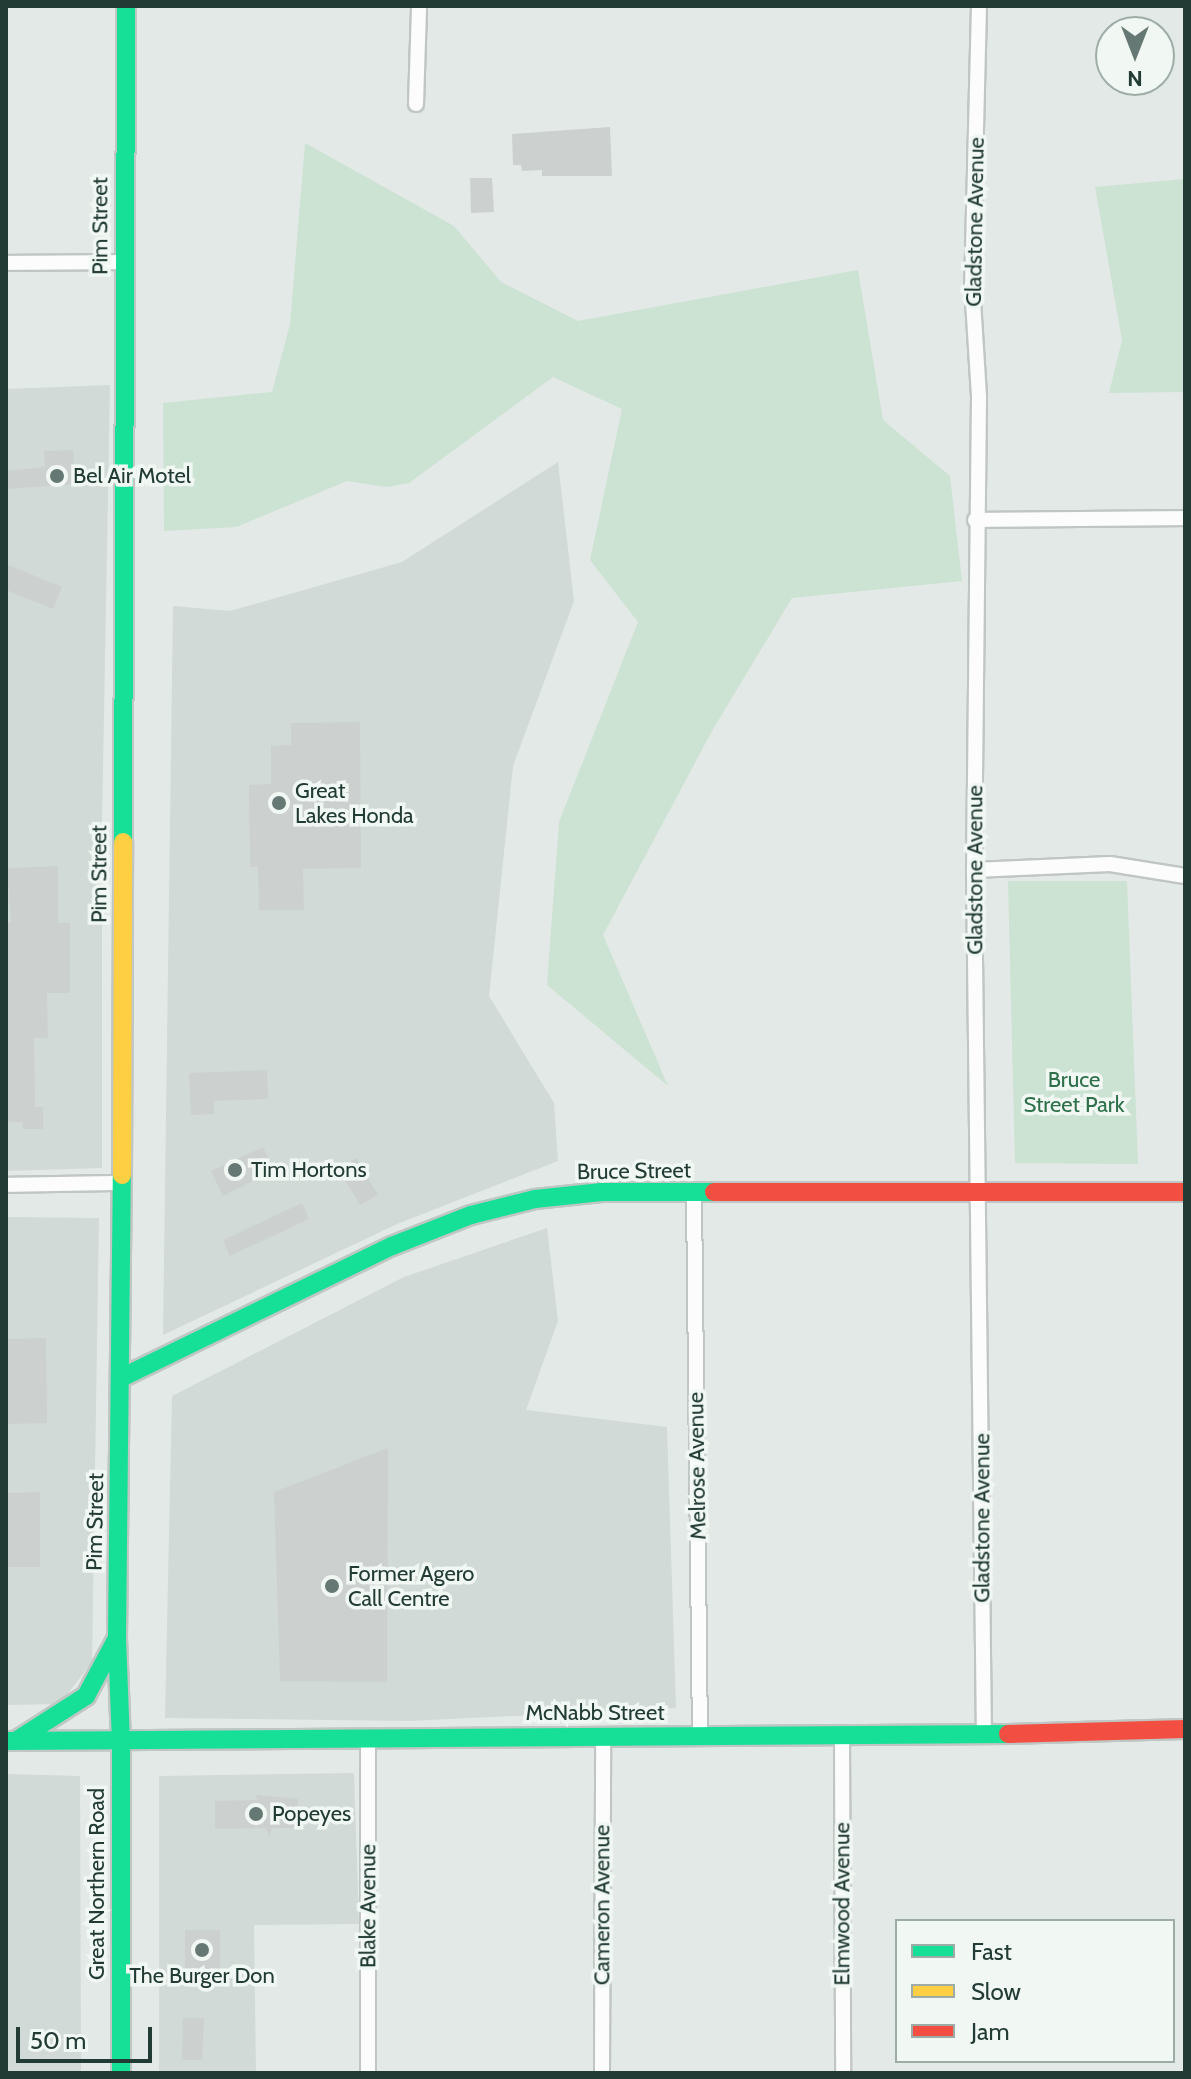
<!DOCTYPE html>
<html>
<head>
<meta charset="utf-8">
<style>
  body { margin:0 }
  #map { position:relative; width:1191px; height:2079px; overflow:hidden; background:#e3e9e6; font-family:Cabin,sans-serif }
  div>[style] { position:absolute }
  [style*='--x'] { left:calc(var(--x)*1px); top:calc(var(--y)*1px); width:calc(var(--w)*1px); rotate:calc(var(--a)*1deg) }
  .built>* { inset:0; background:#d1dad6 }
  .green>* { inset:0; background:#cce2d3 }
  .building>* { inset:0; background:#ccd1cf }
  .roads { filter:drop-shadow(2px 0 #c0c6c3) drop-shadow(-2px 0 #c0c6c3) drop-shadow(0 2px #c0c6c3) drop-shadow(0 -2px #c0c6c3) }
  .street>* { height:14px; margin:-7px; padding:0 7px; transform-origin:7px; border-radius:7px; background:#fbfcfb }
  .fast>* { height:18px; margin:-9px; padding:0 9px; transform-origin:9px; border-radius:9px; background:#16e098 }
  .slow>* { height:18px; margin:-9px; padding:0 9px; transform-origin:9px; border-radius:9px; background:#ffcf43 }
  .jam>* { height:18px; margin:-9px; padding:0 9px; transform-origin:9px; border-radius:9px; background:#f24e42 }
  .dots>* { width:22px; height:22px; translate:-50% -50%; box-sizing:border-box; border:4px solid #f1f8f4; border-radius:50% }
  span { translate:-50% -50%; white-space:nowrap; text-align:center; line-height:1.15; -webkit-text-stroke:7px #f1f8f4; paint-order:stroke }
  .street-label { font-size:22px; color:#223b35 }
  .poi-label { font-size:22px; color:#223b35 }
  .left { translate:0 -50%; text-align:left }
  .park-label { font-size:22px; color:#2d7049 }
  .frame { position:absolute; inset:0; border:8px solid #223b35; pointer-events:none }
  .legend { position:absolute; left:895px; top:1919px; width:280px; height:144px; box-sizing:border-box; background:#f1f8f4; border:2px solid #9eaca8; margin:0; padding:10px 14px; list-style:none; font-size:24px; color:#223b35 }
  .legend li { display:flex; align-items:center; gap:16px; height:40px }
  .legend b { width:40px; border:2px solid #9eaca8 }
  .north { position:absolute; left:1095px; top:16px; width:80px; height:80px; box-sizing:border-box; background:#f1f8f4; border:2px solid #9eaca8; border-radius:50%; rotate:180deg; font-size:22px; font-weight:700; line-height:32px; text-align:center; color:#223b35 }
  .north::after { content:''; display:block; margin:auto; width:28px; height:36px; background:#667873; clip-path:polygon(50% 0,100% 100%,50% 72%,0 100%) }
  .scale { position:absolute; left:16px; top:2027px; width:136px; height:36px; box-sizing:border-box; border:4px solid #223b35; border-top:0; padding-left:10px; font-size:24px; line-height:28px; white-space:nowrap; color:#223b35; -webkit-text-stroke:6px #f1f8f4; paint-order:stroke }
</style>
</head>
<body>
<div id="map">
  <div class="built">
    <div style="clip-path:polygon(110px 385px,102px 824px,102px 1168px,6px 1171px,6px 389px)"></div>
    <div style="clip-path:polygon(558px 462px,574px 601px,513px 766px,489px 996px,554px 1103px,558px 1161px,397px 1224px,163px 1335px,173px 606px,230px 611px,402px 562px)"></div>
    <div style="clip-path:polygon(6px 1217px,99px 1218px,92px 1662px,60px 1704px,6px 1705px)"></div>
    <div style="clip-path:polygon(547px 1228px,558px 1321px,526px 1410px,667px 1427px,676px 1708px,410px 1721px,165px 1718px,172px 1396px,404px 1277px)"></div>
    <div style="clip-path:polygon(354px 1773px,359px 1924px,254px 1925px,256px 2073px,159px 2073px,159px 1776px)"></div>
    <div style="clip-path:polygon(6px 1774px,80px 1776px,81px 2073px,6px 2073px)"></div>
  </div>
  <div class="green">
    <div style="clip-path:polygon(305px 143px,454px 226px,501px 282px,578px 321px,858px 270px,883px 420px,950px 476px,962px 581px,792px 598px,712px 731px,603px 935px,668px 1086px,547px 985px,559px 822px,638px 622px,590px 560px,622px 409px,553px 377px,409px 483px,387px 487px,347px 481px,236px 527px,164px 531px,163px 403px,272px 392px,290px 324px)"></div>
    <div style="clip-path:polygon(1185px 179px,1185px 392px,1109px 393px,1122px 340px,1095px 187px)"></div>
    <div style="clip-path:polygon(1008px 881px,1127px 881px,1138px 1164px,1015px 1163px)"></div>
  </div>
  <div class="building">
    <div style="clip-path:polygon(610px 127px,612px 176px,542px 176px,542px 170px,522px 171px,521px 165px,513px 165px,512px 134px)"></div>
    <div style="clip-path:polygon(470px 178px,492px 178px,494px 212px,471px 213px)"></div>
    <div style="clip-path:polygon(73px 450px,75px 484px,6px 489px,6px 471px,45px 467px,44px 451px)"></div>
    <div style="clip-path:polygon(6px 564px,62px 587px,53px 609px,6px 590px)"></div>
    <div style="clip-path:polygon(360px 722px,361px 868px,303px 869px,304px 910px,259px 910px,258px 867px,250px 867px,249px 785px,271px 784px,271px 746px,291px 745px,291px 723px)"></div>
    <div style="clip-path:polygon(58px 866px,58px 923px,70px 923px,70px 993px,47px 993px,48px 1038px,34px 1038px,35px 1107px,43px 1107px,43px 1129px,23px 1129px,22px 1122px,6px 1122px,6px 923px,11px 923px,7px 868px)"></div>
    <div style="clip-path:polygon(267px 1070px,268px 1099px,214px 1101px,214px 1114px,191px 1115px,189px 1073px)"></div>
    <div style="clip-path:polygon(263px 1147px,274px 1171px,223px 1196px,211px 1171px)"></div>
    <div style="clip-path:polygon(356px 1158px,378px 1195px,360px 1205px,338px 1169px)"></div>
    <div style="clip-path:polygon(302px 1203px,309px 1219px,230px 1256px,223px 1240px)"></div>
    <div style="clip-path:polygon(46px 1338px,47px 1423px,6px 1424px,6px 1339px)"></div>
    <div style="clip-path:polygon(388px 1448px,387px 1682px,280px 1681px,274px 1492px)"></div>
    <div style="clip-path:polygon(40px 1492px,40px 1567px,6px 1567px,6px 1493px)"></div>
    <div style="clip-path:polygon(256px 1795px,298px 1799px,298px 1828px,272px 1828px,269px 1837px,266px 1828px,215px 1829px,215px 1801px,257px 1800px)"></div>
    <div style="clip-path:polygon(185px 1930px,220px 1930px,220px 1970px,185px 1970px)"></div>
    <div style="clip-path:polygon(183px 2018px,204px 2018px,202px 2060px,182px 2060px)"></div>
  </div>
  <div class="roads">
    <div class="street">
      <div style="--x:979;--y:6;--w:279;--a:91.4"></div>
      <div style="--x:972;--y:285;--w:112;--a:86.4"></div>
      <div style="--x:979;--y:397;--w:473;--a:90.6"></div>
      <div style="--x:974;--y:870;--w:865;--a:89.34"></div>
      <div style="--x:416;--y:104;--w:98;--a:-88.2"></div>
      <div style="--x:6;--y:263;--w:118;--a:-0.5"></div>
      <div style="--x:975;--y:520;--w:210;--a:-0.5"></div>
      <div style="--x:974;--y:870;--w:136;--a:-2.5"></div>
      <div style="--x:1110;--y:864;--w:76;--a:9.1"></div>
      <div style="--x:6;--y:1185;--w:116;--a:-1"></div>
      <div style="--x:694;--y:1195;--w:542;--a:89.37"></div>
      <div style="--x:842;--y:1735;--w:338;--a:89.8"></div>
      <div style="--x:368;--y:1739;--w:334;--a:90"></div>
      <div style="--x:602;--y:2073;--w:336;--a:-89.8"></div>
    </div>
    <div class="fast">
      <div style="--x:123;--y:842;--w:836;--a:-89.79"></div>
      <div style="--x:121;--y:1378;--w:301;--a:-26"></div>
      <div style="--x:392;--y:1246;--w:85;--a:-21.4"></div>
      <div style="--x:471;--y:1215;--w:66;--a:-14"></div>
      <div style="--x:535;--y:1199;--w:67;--a:-6"></div>
      <div style="--x:602;--y:1192;--w:112;--a:0"></div>
      <div style="--x:17;--y:1740;--w:82;--a:-32.5"></div>
      <div style="--x:86;--y:1696;--w:66;--a:-61.9"></div>
      <div style="--x:6;--y:1741;--w:1002;--a:-0.4"></div>
      <div style="--x:121;--y:2073;--w:330;--a:-90"></div>
      <div style="--x:121;--y:1743;--w:105;--a:-92.2"></div>
      <div style="--x:117;--y:1638;--w:463;--a:-89.4"></div>
    </div>
    <div class="slow">
      <div style="--x:122;--y:1175;--w:333;--a:-89.8"></div>
    </div>
    <div class="jam">
      <div style="--x:714;--y:1192;--w:471;--a:0"></div>
      <div style="--x:1008;--y:1734;--w:177;--a:-1.6"></div>
    </div>
  </div>
  <div class="dots">
    <div style="left:57px;top:476px;background:#667873"></div>
    <div style="left:279px;top:803px;background:#667873"></div>
    <div style="left:235px;top:1170px;background:#667873"></div>
    <div style="left:332px;top:1586px;background:#667873"></div>
    <div style="left:256px;top:1814px;background:#667873"></div>
    <div style="left:202px;top:1950px;background:#667873"></div>
  </div>
  <div class="street-label">
    <span style="left:975px;top:222px;rotate:-89deg">Gladstone Avenue</span>
    <span style="left:100px;top:226px;rotate:-90deg">Pim Street</span>
    <span style="left:975px;top:870px;rotate:-90deg">Gladstone Avenue</span>
    <span style="left:99px;top:874px;rotate:-90deg">Pim Street</span>
    <span style="left:634px;top:1171px;rotate:-1deg">Bruce Street</span>
    <span style="left:697px;top:1466px;rotate:-91deg">Melrose Avenue</span>
    <span style="left:982px;top:1518px;rotate:-90deg">Gladstone Avenue</span>
    <span style="left:95px;top:1522px;rotate:-89deg">Pim Street</span>
    <span style="left:595px;top:1713px">McNabb Street</span>
    <span style="left:97px;top:1884px;rotate:-90deg">Great Northern Road</span>
    <span style="left:842px;top:1904px;rotate:-90deg">Elmwood Avenue</span>
    <span style="left:602px;top:1905px;rotate:-90deg">Cameron Avenue</span>
    <span style="left:368px;top:1906px;rotate:-90deg">Blake Avenue</span>
  </div>
  <div class="poi-label">
    <span class="left" style="left:73px;top:476px">Bel Air Motel</span>
    <span class="left" style="left:295px;top:803px">Great<br>Lakes Honda</span>
    <span class="left" style="left:251px;top:1170px">Tim Hortons</span>
    <span class="left" style="left:348px;top:1586px">Former Agero<br>Call Centre</span>
    <span class="left" style="left:272px;top:1814px">Popeyes</span>
    <span style="left:202px;top:1976px">The Burger Don</span>
  </div>
  <div class="park-label">
    <span style="left:1074px;top:1092px">Bruce<br>Street Park</span>
  </div>
  <div class="frame"></div>
  <ul class="legend">
  <li><b style="height:10px;background:#16e098"></b>Fast</li>
  <li><b style="height:10px;background:#ffcf43"></b>Slow</li>
  <li><b style="height:10px;background:#f24e42"></b>Jam</li>
  </ul>
  <div class="north">N</div>
  <div class="scale">50 m</div>
</div>
</body>
</html>
